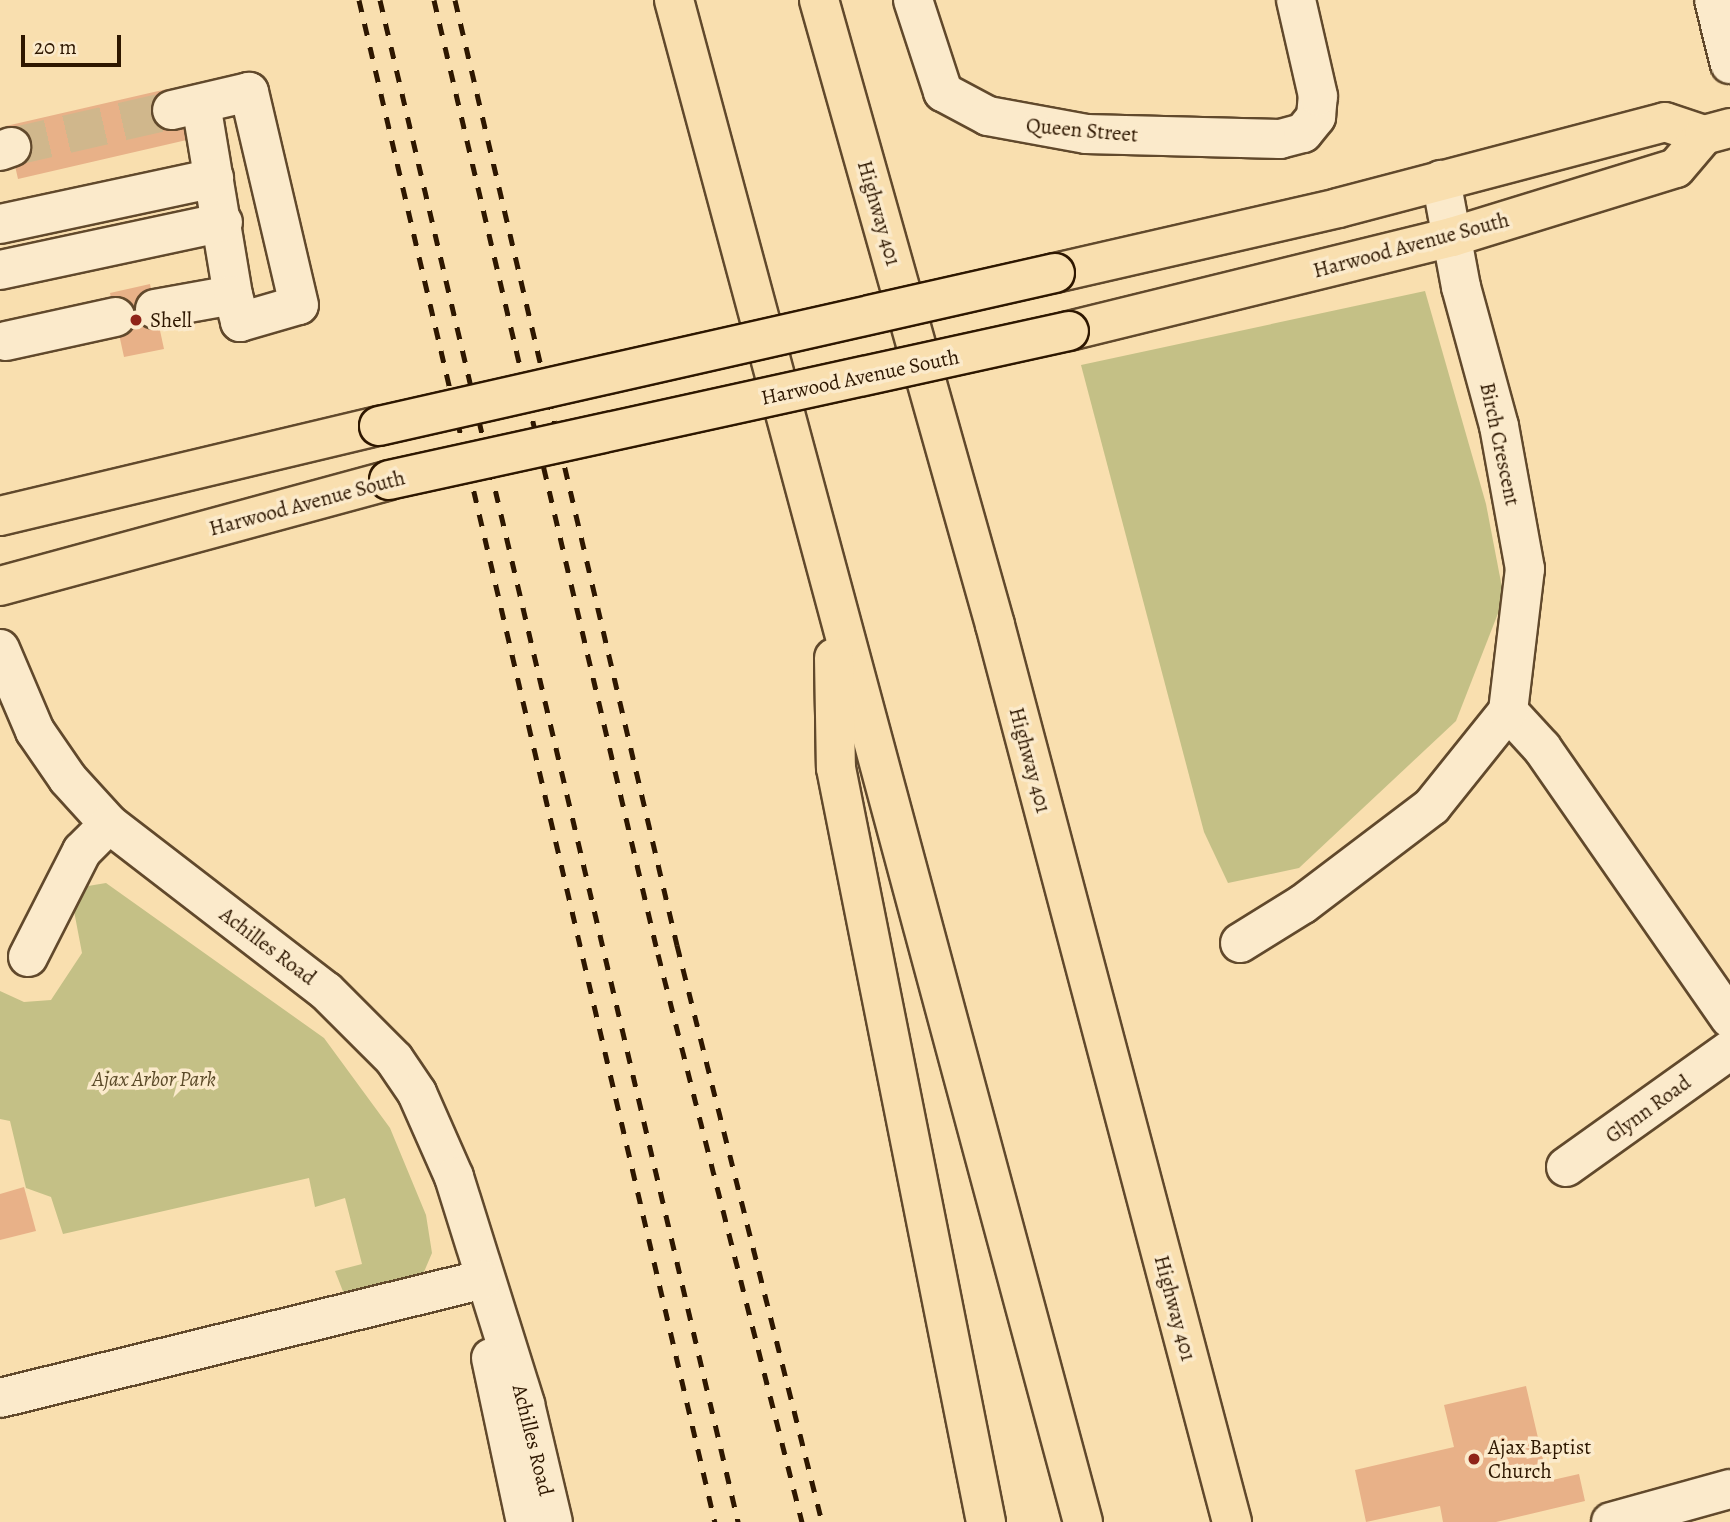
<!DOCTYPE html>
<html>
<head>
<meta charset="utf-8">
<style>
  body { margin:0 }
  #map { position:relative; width:1730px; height:1522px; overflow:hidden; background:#f9dfaf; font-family:Alegreya,serif }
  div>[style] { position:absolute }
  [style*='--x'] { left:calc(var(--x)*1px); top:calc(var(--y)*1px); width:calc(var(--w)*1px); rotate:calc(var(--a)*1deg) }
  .green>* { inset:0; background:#c4c086 }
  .building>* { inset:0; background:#e8b188 }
  .minor-tunnel>* { height:38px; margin-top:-19px; transform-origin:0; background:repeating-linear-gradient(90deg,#d0b78c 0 38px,transparent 0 57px) }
  .roads { filter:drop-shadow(2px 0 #61492c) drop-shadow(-2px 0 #61492c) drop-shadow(0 2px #61492c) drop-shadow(0 -2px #61492c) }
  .minor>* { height:38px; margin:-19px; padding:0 19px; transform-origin:19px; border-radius:19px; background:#fbeacb }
  .major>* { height:38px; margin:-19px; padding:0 19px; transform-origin:19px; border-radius:19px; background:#f9dfaf }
  .highway>* { height:38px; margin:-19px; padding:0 19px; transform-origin:19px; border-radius:19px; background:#f9dfaf }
  .rail>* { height:5px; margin-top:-2.5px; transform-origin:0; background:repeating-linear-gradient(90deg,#2e1700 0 12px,transparent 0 24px) }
  .bridges { filter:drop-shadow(2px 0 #2e1700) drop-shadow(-2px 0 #2e1700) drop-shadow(0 2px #2e1700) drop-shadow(0 -2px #2e1700) }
  .major-bridge>* { height:38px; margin:-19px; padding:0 19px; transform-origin:19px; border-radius:19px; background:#f9dfaf }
  .dots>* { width:19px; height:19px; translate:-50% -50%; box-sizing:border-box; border:4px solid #fbeacb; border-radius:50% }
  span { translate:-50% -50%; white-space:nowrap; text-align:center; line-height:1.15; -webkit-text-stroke:7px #fbeacb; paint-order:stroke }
  .street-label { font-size:21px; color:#2e1700 }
  .poi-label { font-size:21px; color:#2e1700 }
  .left { translate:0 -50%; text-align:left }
  .park-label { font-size:21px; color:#5b4a28; font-style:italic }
  .scale { position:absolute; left:21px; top:35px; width:100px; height:32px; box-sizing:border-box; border:4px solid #2e1700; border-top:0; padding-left:9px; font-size:21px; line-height:24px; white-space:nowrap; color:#2e1700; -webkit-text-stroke:5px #fbeacb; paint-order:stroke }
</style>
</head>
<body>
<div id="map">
  <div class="green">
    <div style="clip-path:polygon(1425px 291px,1486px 504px,1504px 598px,1456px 721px,1299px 868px,1228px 883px,1204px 832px,1081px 365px)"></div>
    <div style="clip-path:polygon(106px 883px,324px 1038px,390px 1128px,426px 1215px,432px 1253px,421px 1279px,344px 1294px,335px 1271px,362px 1264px,345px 1198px,315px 1207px,309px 1178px,63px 1234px,51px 1197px,26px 1188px,10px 1121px,0 1119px,0 991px,24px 1002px,51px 1000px,82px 953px,74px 911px,82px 887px)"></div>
  </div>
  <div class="building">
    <div style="clip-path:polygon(167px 89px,175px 120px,187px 117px,191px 139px,18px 179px,6px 126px)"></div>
    <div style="clip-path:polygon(150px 284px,164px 349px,124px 357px,110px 293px)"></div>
    <div style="clip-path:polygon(24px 1187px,36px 1231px,0 1240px,0 1194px)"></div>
    <div style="clip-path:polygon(1526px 1386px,1548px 1481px,1579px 1474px,1585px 1501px,1496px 1522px,1443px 1522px,1440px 1506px,1366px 1522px,1355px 1470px,1454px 1447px,1444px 1405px)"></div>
  </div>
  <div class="minor-tunnel">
    <div style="--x:11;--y:147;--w:165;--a:-12.9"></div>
  </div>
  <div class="roads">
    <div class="minor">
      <div style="--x:913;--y:0;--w:97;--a:71.9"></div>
      <div style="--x:943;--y:92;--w:51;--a:28.1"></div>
      <div style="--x:988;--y:116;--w:100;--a:10.4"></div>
      <div style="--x:1086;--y:134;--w:194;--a:1.5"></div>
      <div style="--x:1280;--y:139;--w:24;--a:-15"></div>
      <div style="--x:1303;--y:133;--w:21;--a:-51"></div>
      <div style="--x:1316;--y:117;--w:21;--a:-85"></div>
      <div style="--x:1318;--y:96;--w:98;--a:-102.9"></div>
      <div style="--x:1714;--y:0;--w:66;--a:76"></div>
      <div style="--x:201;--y:104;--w:194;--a:80.5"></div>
      <div style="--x:0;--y:151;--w:12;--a:-20"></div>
      <div style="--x:0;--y:224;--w:219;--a:-12.1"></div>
      <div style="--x:0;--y:270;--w:228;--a:-12.1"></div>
      <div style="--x:155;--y:309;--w:79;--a:-10.2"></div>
      <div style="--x:233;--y:295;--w:28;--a:75"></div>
      <div style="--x:240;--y:322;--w:61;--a:-16.1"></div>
      <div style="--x:299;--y:305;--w:219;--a:-103.2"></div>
      <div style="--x:249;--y:92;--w:79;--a:166.8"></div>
      <div style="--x:6;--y:341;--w:112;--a:-12.4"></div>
      <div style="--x:0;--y:649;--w:89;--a:66.9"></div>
      <div style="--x:35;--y:731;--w:58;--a:55.5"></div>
      <div style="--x:68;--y:779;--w:61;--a:47.7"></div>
      <div style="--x:109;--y:824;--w:274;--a:37.6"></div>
      <div style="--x:326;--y:991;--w:96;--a:45"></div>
      <div style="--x:394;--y:1059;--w:41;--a:55.9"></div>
      <div style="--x:417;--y:1093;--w:92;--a:66.2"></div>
      <div style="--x:454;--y:1177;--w:238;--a:72.6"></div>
      <div style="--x:525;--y:1404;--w:121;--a:76.7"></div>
      <div style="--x:1508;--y:711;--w:50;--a:47.4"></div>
      <div style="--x:1542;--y:748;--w:329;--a:55.2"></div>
      <div style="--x:1240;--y:943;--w:74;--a:-31.8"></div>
      <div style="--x:1303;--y:904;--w:162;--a:-37.2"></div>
      <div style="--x:1432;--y:806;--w:122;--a:-51.3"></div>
      <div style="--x:1508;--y:711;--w:143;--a:-83.2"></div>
      <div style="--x:1525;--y:569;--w:145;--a:-100.3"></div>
      <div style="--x:1499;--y:426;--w:144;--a:-105.3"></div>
      <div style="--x:1461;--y:287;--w:109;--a:-100.6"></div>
      <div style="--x:28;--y:957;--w:119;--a:-63"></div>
      <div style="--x:82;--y:851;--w:38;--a:-45"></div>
      <div style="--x:1566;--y:1167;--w:201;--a:-35.5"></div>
      <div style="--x:491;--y:1358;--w:168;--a:78"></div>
      <div style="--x:0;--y:1398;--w:496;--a:-13.8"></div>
      <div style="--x:1611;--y:1522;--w:123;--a:-15.5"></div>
    </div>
    <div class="major">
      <div style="--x:1055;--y:273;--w:290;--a:-12.9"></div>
      <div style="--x:1338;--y:208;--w:338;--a:-14.7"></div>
      <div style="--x:1665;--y:122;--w:41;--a:18.4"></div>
      <div style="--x:1069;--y:331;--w:394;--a:-13.8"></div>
      <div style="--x:1452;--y:237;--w:234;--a:-17.1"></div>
      <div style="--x:1676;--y:168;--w:43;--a:-49.7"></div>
      <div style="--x:1704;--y:135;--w:27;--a:-15"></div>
      <div style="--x:0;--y:516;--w:390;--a:-13.4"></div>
      <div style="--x:0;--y:586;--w:403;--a:-15.2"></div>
    </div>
    <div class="highway">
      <div style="--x:674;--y:0;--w:1576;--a:74.96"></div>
      <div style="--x:819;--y:0;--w:649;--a:74.27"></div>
      <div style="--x:995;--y:625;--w:928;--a:75.2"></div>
      <div style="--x:834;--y:658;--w:110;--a:89"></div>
      <div style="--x:836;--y:768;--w:769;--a:78.75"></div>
    </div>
  </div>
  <div class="rail">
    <div style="--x:359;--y:0;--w:1563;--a:76.84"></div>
    <div style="--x:380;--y:0;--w:1564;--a:76.76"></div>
    <div style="--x:434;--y:0;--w:980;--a:76.79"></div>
    <div style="--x:658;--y:954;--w:586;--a:75.77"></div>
    <div style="--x:455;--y:0;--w:971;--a:76.78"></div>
    <div style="--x:677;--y:945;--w:595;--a:75.89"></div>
  </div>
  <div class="bridges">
    <div class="major-bridge">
      <div style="--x:379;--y:426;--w:693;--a:-12.75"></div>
      <div style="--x:389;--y:480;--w:696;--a:-12.36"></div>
    </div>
  </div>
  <div class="dots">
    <div style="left:136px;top:320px;background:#8f2418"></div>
    <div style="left:1474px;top:1459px;background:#8f2418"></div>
  </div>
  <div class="street-label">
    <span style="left:1082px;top:130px;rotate:5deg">Queen Street</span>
    <span style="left:879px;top:213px;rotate:74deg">Highway 401</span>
    <span style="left:1411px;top:245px;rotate:-15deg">Harwood Avenue South</span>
    <span style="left:860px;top:377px;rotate:-12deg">Harwood Avenue South</span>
    <span style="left:1500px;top:444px;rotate:78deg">Birch Crescent</span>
    <span style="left:307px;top:503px;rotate:-15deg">Harwood Avenue South</span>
    <span style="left:1030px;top:760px;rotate:75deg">Highway 401</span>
    <span style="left:268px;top:946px;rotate:37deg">Achilles Road</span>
    <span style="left:1648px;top:1109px;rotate:-36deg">Glynn Road</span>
    <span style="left:1175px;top:1308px;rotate:75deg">Highway 401</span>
    <span style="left:533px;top:1440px;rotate:76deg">Achilles Road</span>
  </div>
  <div class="poi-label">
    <span class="left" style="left:150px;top:320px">Shell</span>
    <span class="left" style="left:1488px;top:1459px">Ajax Baptist<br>Church</span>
  </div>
  <div class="park-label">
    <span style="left:154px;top:1079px">Ajax Arbor Park</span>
  </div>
  <div class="scale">20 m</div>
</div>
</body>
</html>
